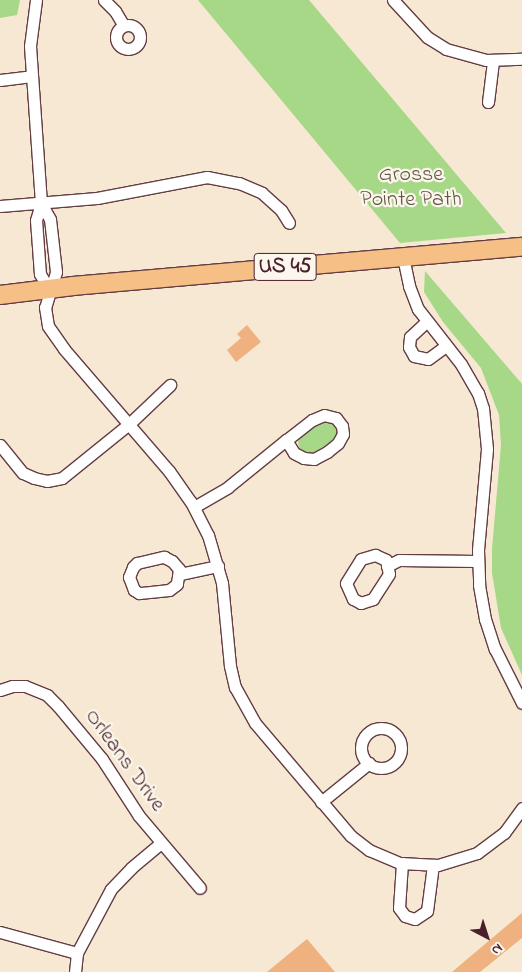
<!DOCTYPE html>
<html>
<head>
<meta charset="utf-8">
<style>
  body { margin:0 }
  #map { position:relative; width:522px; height:972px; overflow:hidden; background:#f6e8d2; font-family:"Indie Flower",sans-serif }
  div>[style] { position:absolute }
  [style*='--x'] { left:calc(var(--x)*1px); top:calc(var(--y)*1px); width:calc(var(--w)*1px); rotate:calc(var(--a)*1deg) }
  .green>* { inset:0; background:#a6d887 }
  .building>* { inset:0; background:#efb17f }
  .roads { filter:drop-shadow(1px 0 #643d44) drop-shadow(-1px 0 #643d44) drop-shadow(0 1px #643d44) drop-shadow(0 -1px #643d44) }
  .street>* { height:11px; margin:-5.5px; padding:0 5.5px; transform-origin:5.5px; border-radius:5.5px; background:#fff }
  .street>.ring { margin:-5.5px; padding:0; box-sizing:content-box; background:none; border:11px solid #fff; border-radius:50% }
  .primary>* { height:18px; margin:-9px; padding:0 9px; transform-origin:9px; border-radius:9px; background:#f5bf86 }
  span { translate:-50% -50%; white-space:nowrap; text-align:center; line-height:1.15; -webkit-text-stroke:4.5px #fbf7ec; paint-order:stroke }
  .shield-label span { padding:1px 4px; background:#fbf7ec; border:1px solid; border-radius:4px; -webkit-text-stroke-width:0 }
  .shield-label { font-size:21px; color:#4a1f2b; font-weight:700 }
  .park-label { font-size:22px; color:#665647 }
  .street-label { font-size:22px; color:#4a1f2b }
  .north { position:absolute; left:462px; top:912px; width:50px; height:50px; -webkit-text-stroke:4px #fbf7ec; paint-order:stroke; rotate:140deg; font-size:14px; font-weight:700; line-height:20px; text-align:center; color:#4a1f2b }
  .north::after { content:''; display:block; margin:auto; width:18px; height:22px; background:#4a1f2b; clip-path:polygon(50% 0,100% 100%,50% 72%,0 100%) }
</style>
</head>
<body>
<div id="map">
  <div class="green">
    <div style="clip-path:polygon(0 0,20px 0,17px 15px,0 18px)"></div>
    <div style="clip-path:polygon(198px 0,309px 0,506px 233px,400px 243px)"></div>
    <div style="clip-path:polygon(425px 271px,522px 384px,522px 675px,501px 628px,492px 573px,492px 549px,501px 445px,499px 415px,481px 368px,443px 322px,424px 292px)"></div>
    <div style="clip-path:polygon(324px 419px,336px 424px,338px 435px,334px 440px,312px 454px,305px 454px,300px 450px,298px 442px,301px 435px)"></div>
  </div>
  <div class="building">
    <div style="clip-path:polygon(247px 325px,261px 342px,236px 362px,227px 350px,241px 338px,237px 334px)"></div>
    <div style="clip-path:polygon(522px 913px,522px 938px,480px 972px,452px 972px)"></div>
    <div style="clip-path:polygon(307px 939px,335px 972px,267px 972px)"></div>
  </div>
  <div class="roads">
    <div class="street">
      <div style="--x:36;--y:0;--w:46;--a:97.4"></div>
      <div style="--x:30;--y:46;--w:157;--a:86"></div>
      <div style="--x:41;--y:203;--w:18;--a:106"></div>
      <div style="--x:36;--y:220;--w:54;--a:85.8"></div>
      <div style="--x:40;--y:274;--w:17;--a:59"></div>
      <div style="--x:104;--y:0;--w:16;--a:45"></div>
      <div style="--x:115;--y:11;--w:17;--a:59"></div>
      <div style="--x:393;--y:0;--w:50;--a:47.4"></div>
      <div style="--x:427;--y:37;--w:22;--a:32"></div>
      <div style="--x:446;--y:49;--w:41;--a:15.4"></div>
      <div style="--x:486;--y:60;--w:36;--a:-2"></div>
      <div class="ring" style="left:116px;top:25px;width:13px;height:13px"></div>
      <div style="--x:0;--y:80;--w:32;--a:-7"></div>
      <div style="--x:488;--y:102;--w:41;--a:-83"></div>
      <div style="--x:41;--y:203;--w:18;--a:61"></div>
      <div style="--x:50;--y:219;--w:53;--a:83.5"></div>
      <div style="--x:56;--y:272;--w:37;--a:107"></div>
      <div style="--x:45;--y:307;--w:19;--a:81"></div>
      <div style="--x:48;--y:326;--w:28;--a:55"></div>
      <div style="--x:64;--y:349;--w:161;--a:49.3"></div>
      <div style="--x:169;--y:471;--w:38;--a:55"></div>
      <div style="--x:191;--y:502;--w:37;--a:63"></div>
      <div style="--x:208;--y:535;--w:50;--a:73.7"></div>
      <div style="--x:222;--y:583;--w:83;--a:84.5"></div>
      <div style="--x:230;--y:666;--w:22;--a:77"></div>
      <div style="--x:235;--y:687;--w:41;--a:60.9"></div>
      <div style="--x:255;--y:723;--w:148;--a:49.7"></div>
      <div style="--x:351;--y:836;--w:23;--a:38"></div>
      <div style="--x:369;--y:850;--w:34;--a:23"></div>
      <div style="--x:400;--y:863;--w:38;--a:3"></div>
      <div style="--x:438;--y:865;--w:41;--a:-17.1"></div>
      <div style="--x:477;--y:853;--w:34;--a:-37"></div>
      <div style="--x:504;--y:833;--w:31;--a:-54"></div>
      <div style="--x:0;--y:206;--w:97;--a:-4.7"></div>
      <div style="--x:97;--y:198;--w:112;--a:-10.8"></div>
      <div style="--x:207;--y:177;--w:33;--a:11"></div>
      <div style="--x:239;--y:183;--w:25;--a:23"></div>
      <div style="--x:262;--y:193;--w:25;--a:42"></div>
      <div style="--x:281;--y:210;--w:15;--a:58"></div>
      <div style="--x:403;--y:257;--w:30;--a:78"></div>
      <div style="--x:409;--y:286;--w:25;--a:69"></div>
      <div style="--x:418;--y:309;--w:70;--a:52"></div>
      <div style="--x:461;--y:364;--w:34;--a:60"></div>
      <div style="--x:478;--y:393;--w:16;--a:72"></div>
      <div style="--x:483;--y:408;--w:41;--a:84.4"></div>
      <div style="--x:487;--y:449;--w:101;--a:95.1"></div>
      <div style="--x:478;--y:550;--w:35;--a:88"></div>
      <div style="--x:479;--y:585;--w:35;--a:80"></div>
      <div style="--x:485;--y:619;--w:32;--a:72"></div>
      <div style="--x:495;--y:649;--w:60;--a:63.4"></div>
      <div style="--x:426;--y:322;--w:22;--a:137"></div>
      <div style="--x:410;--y:337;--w:10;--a:96"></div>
      <div style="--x:409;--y:347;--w:10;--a:61"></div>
      <div style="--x:414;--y:356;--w:14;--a:12"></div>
      <div style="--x:428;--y:359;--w:22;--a:-36"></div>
      <div style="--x:0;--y:445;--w:36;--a:51"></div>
      <div style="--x:23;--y:473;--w:12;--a:24"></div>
      <div style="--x:34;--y:478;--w:13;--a:13"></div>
      <div style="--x:47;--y:481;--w:15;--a:-11"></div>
      <div style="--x:62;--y:478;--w:86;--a:-38.9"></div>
      <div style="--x:129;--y:424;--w:57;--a:-43.6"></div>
      <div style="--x:194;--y:507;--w:39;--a:-30"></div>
      <div style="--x:228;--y:487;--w:75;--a:-39"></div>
      <div style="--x:286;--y:440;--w:15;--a:58"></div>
      <div style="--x:294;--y:453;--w:11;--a:27"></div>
      <div style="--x:304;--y:458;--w:10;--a:6"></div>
      <div style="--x:314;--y:459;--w:15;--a:-28"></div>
      <div style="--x:327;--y:452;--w:14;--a:-39"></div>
      <div style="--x:338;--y:443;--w:10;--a:-61"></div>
      <div style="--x:343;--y:434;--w:8;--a:-97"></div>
      <div style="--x:342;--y:426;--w:10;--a:-127"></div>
      <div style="--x:336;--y:418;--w:12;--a:-166"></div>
      <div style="--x:324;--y:415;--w:13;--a:157"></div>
      <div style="--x:312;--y:420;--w:33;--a:142"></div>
      <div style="--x:375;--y:555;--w:12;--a:24"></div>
      <div style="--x:386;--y:560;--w:14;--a:78"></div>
      <div style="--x:389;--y:574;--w:30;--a:123"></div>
      <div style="--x:373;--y:599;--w:13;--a:162"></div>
      <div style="--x:361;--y:603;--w:9;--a:-153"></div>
      <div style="--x:353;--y:599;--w:17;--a:-114"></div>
      <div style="--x:346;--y:583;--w:28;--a:-58"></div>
      <div style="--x:361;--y:559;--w:15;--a:-16"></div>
      <div style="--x:164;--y:557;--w:9;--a:27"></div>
      <div style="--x:172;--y:561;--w:11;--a:49"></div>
      <div style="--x:179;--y:569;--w:15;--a:98"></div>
      <div style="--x:177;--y:584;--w:10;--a:143"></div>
      <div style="--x:169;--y:590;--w:30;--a:174"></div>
      <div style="--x:139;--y:593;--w:6;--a:-149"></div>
      <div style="--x:134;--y:590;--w:14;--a:-111"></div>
      <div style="--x:129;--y:577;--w:11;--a:-68"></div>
      <div style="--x:133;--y:567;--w:6;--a:-45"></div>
      <div style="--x:137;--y:563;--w:28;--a:-13"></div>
      <div style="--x:387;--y:566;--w:13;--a:-27"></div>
      <div style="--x:399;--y:560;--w:78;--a:0.7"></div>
      <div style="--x:180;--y:574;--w:39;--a:-12"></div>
      <div style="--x:0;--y:690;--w:13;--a:-18"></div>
      <div style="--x:12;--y:686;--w:13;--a:0"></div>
      <div style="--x:25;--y:686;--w:24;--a:22"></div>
      <div style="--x:47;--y:695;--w:16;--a:45"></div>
      <div style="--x:58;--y:706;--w:69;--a:50.3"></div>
      <div style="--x:102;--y:759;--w:68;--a:57"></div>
      <div style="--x:139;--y:816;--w:94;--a:49.7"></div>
      <div class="ring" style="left:361px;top:728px;width:29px;height:29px"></div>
      <div style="--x:321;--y:802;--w:62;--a:-39.1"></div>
      <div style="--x:402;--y:863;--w:45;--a:93.8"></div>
      <div style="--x:399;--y:908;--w:10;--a:53"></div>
      <div style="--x:405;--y:916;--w:10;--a:17"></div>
      <div style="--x:415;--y:919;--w:14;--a:-34"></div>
      <div style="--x:427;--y:911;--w:46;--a:-82.6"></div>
      <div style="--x:0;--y:932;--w:80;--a:15.3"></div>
      <div style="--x:75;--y:972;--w:19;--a:-84"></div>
      <div style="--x:77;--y:953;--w:72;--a:-62"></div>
      <div style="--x:111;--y:889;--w:29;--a:-46"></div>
      <div style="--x:131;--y:868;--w:39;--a:-40"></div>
    </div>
    <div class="primary">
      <div style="--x:0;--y:295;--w:74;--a:-7"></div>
      <div style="--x:73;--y:286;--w:451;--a:-5"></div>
    </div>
  </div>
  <div class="shield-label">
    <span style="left:285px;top:267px">US 45</span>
  </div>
  <div class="park-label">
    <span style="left:411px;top:188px">Grosse<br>Pointe Path</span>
  </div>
  <div class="street-label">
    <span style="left:124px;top:761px;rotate:54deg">Orleans Drive</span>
  </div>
  <div class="north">N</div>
</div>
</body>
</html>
